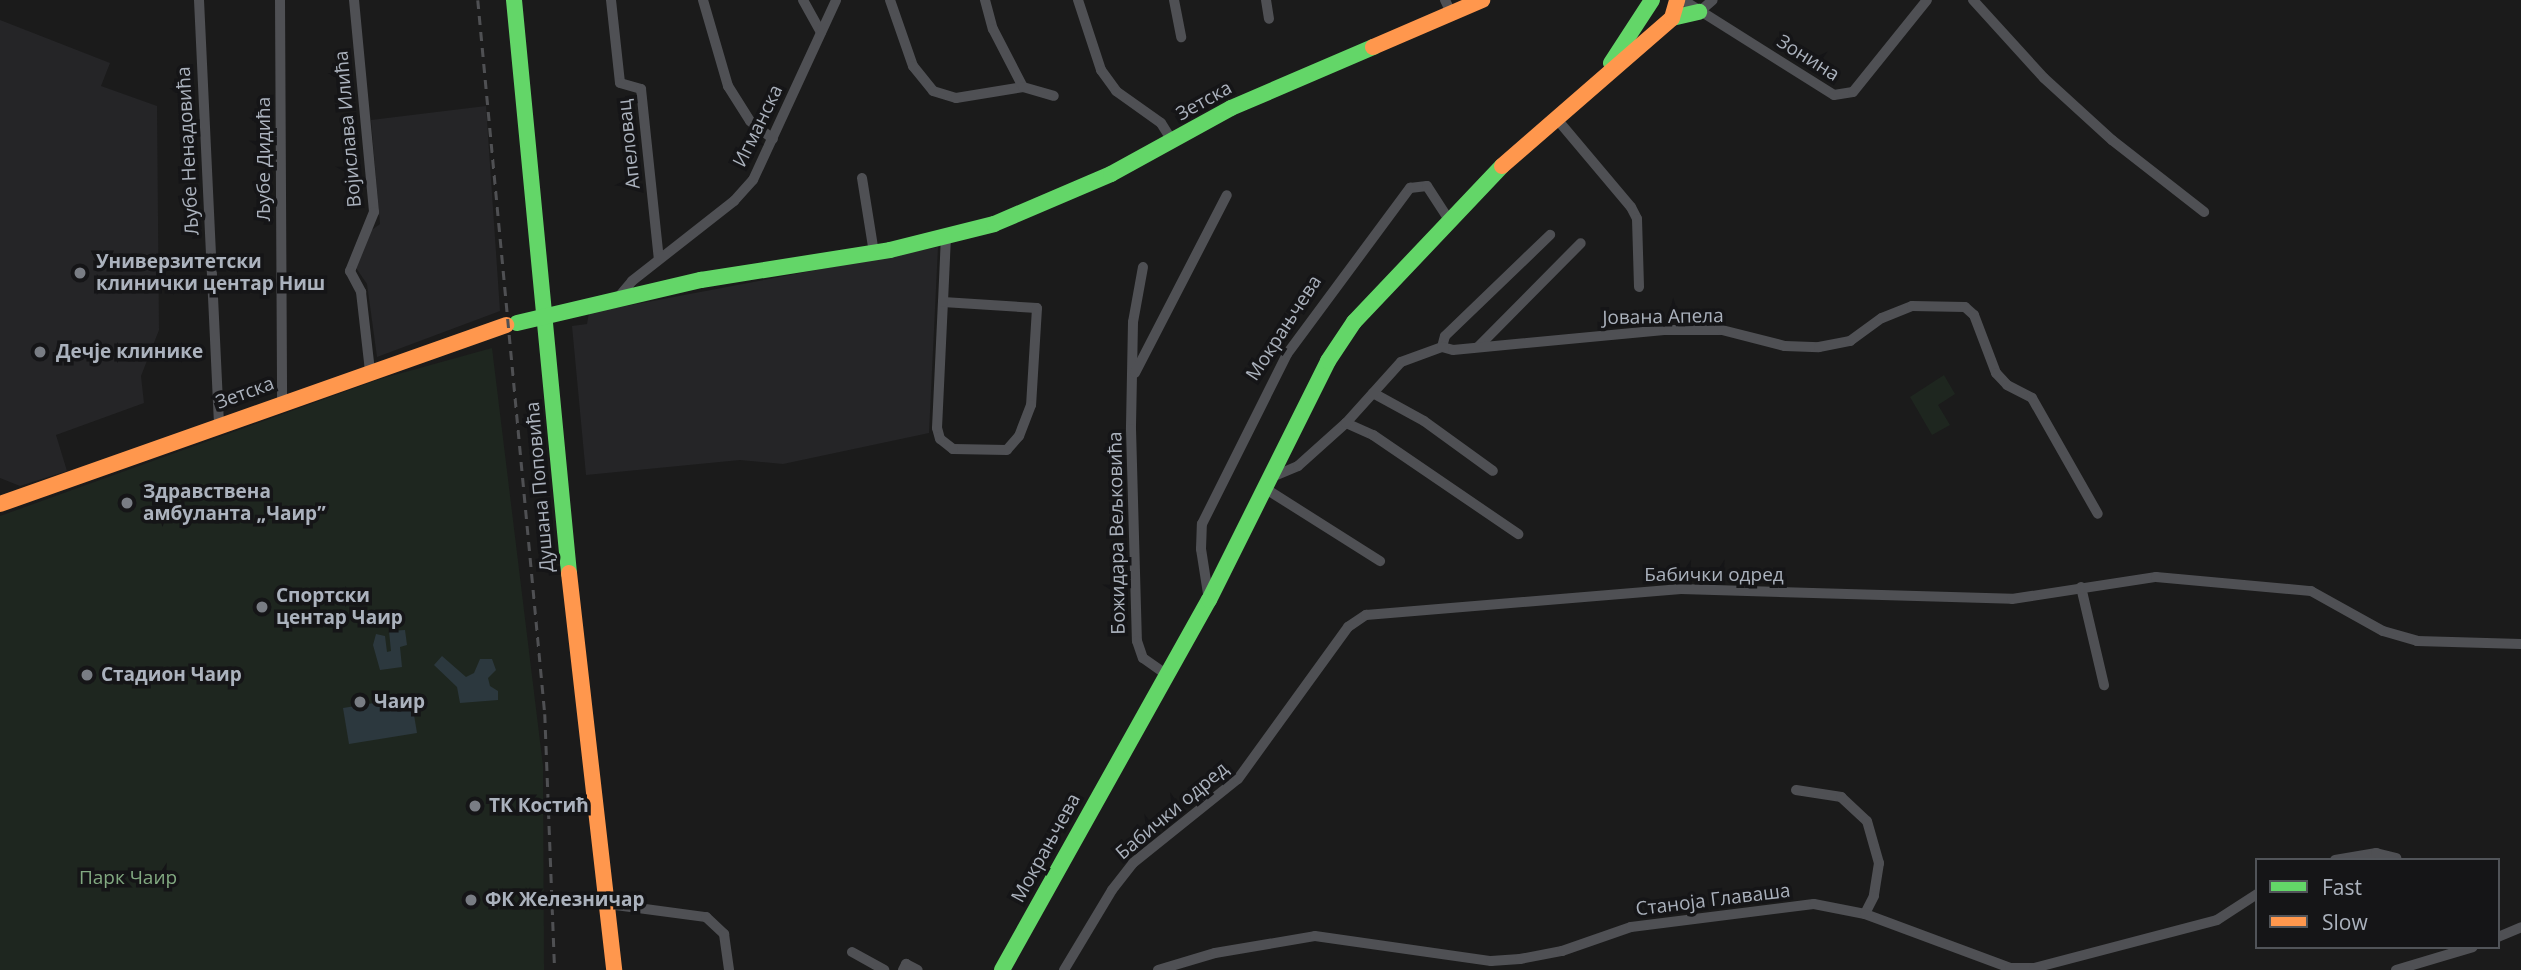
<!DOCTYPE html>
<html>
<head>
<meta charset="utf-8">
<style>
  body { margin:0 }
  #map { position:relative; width:2521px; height:970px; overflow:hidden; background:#1b1b1b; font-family:"Open Sans",sans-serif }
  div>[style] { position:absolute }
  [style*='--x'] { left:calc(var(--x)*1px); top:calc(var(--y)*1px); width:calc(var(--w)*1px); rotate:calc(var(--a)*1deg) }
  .built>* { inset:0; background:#252527 }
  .green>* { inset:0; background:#1e261f }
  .water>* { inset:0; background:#2c383e }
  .street>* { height:10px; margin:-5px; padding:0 5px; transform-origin:5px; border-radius:5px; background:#4f5054 }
  .fast>* { height:16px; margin:-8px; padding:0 8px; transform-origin:8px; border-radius:8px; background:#63d668 }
  .slow>* { height:16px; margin:-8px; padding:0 8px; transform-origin:8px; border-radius:8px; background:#ff974d }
  .rail>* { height:2.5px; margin-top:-1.25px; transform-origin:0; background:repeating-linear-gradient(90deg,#4f5053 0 9px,transparent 0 16px) }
  .dots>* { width:19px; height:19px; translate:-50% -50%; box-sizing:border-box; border:4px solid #151517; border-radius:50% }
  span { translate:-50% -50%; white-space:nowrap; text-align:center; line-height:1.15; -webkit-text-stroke:7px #151517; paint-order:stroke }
  .street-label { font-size:19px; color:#abb2bd }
  .poi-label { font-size:19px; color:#abb2bd; font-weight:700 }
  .left { translate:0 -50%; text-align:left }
  .park-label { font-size:19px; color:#82a981 }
  .legend { position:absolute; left:2255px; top:858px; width:245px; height:91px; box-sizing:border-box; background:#151517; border:2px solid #515459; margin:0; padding:9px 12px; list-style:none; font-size:21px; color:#abb2bd }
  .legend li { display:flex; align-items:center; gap:14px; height:35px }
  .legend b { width:35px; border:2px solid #515459 }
</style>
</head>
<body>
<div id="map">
  <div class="built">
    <div style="clip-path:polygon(0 20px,110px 63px,101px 86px,157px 106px,159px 330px,141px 376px,144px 403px,56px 435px,67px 471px,20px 486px,0 478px)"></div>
    <div style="clip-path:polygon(486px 106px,500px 311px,377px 357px,367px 284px,354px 265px,365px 235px,380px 224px,371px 120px)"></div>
    <div style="clip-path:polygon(938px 247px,929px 433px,783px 464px,740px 460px,586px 475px,572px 326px,587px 324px,589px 313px)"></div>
  </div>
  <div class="green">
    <div style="clip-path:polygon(492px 348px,543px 766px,544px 970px,0 970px,0 516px,380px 379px)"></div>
    <div style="clip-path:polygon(1944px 375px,1955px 394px,1938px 405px,1950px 425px,1932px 435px,1910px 397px)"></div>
  </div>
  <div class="water">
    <div style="clip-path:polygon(405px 630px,407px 645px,400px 647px,402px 667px,380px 670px,373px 645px,376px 634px,385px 636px,387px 652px,391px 651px,389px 631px)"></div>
    <div style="clip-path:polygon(442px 656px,466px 677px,474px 673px,480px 659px,492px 659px,496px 670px,488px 678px,490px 686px,498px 691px,498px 700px,460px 703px,457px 687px,434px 665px)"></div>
    <div style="clip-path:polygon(411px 697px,417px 733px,349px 744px,343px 708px)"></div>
  </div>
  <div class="street">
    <div style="--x:199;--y:0;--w:425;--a:87.3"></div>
    <div style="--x:280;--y:0;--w:402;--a:89.7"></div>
    <div style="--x:354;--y:0;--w:213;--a:84.6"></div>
    <div style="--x:374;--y:212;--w:64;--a:112.1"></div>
    <div style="--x:350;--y:271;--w:24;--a:62"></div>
    <div style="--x:361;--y:292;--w:80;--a:83.5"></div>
    <div style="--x:611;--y:0;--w:83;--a:83.8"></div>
    <div style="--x:620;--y:83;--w:22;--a:16"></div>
    <div style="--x:641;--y:89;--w:171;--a:84"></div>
    <div style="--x:703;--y:0;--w:90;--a:73.8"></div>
    <div style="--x:728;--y:86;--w:41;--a:57.8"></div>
    <div style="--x:750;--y:121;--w:29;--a:38"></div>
    <div style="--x:803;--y:0;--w:37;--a:61"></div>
    <div style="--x:890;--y:0;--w:70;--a:70.8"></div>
    <div style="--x:913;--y:66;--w:32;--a:51"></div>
    <div style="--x:933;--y:91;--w:24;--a:17"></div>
    <div style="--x:956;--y:98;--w:68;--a:-9.3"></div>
    <div style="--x:985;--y:0;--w:30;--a:75"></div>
    <div style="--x:993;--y:29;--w:65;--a:62.7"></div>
    <div style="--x:1023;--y:87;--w:32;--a:16"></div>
    <div style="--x:1078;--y:0;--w:74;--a:71.8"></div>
    <div style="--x:1101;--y:70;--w:26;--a:54"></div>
    <div style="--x:1116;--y:91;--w:55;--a:35.4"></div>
    <div style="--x:1161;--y:123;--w:22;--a:58"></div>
    <div style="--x:1174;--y:0;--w:38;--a:79"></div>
    <div style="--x:1266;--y:0;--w:19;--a:81"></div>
    <div style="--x:1445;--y:0;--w:14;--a:65"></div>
    <div style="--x:1683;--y:0;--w:178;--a:32.2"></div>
    <div style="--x:1834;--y:95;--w:19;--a:-9"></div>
    <div style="--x:1853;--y:92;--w:118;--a:-51.2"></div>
    <div style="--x:1973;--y:0;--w:105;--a:47.7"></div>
    <div style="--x:2044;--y:78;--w:92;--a:42.4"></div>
    <div style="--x:2112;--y:140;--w:117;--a:38"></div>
    <div style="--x:1699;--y:12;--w:18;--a:-41"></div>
    <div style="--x:1556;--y:118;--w:116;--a:49.9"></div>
    <div style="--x:1631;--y:207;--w:13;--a:63"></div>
    <div style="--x:1637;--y:219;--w:68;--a:88.3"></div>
    <div style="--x:862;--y:178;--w:76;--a:80.9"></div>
    <div style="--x:1143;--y:267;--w:56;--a:100.3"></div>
    <div style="--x:1133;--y:322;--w:107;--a:91.1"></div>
    <div style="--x:1131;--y:429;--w:212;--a:88.4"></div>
    <div style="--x:1137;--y:641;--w:18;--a:71"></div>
    <div style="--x:1143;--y:658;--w:28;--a:35"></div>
    <div style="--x:617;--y:299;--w:23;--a:-50"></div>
    <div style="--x:632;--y:281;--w:130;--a:-38.1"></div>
    <div style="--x:734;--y:201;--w:28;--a:-48"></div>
    <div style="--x:753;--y:180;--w:198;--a:-65.2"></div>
    <div style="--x:943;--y:302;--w:94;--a:3.7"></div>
    <div style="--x:1037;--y:308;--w:97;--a:93.5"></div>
    <div style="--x:1031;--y:405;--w:33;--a:111"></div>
    <div style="--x:1019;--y:436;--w:18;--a:131"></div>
    <div style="--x:1007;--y:450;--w:54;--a:-178.9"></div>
    <div style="--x:953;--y:449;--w:16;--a:-142"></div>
    <div style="--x:940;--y:439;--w:11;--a:-105"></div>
    <div style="--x:937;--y:428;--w:126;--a:-87.3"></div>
    <div style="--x:943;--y:302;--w:66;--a:-87.4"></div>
    <div style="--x:1442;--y:347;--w:11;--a:-75"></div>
    <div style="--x:1445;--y:336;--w:146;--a:-43.9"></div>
    <div style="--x:1478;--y:347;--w:146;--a:-45.3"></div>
    <div style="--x:1135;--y:373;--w:200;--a:-62.7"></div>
    <div style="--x:1373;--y:393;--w:58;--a:28.8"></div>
    <div style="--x:1424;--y:421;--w:85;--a:35.9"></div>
    <div style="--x:1346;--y:423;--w:30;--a:24"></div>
    <div style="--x:1373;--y:435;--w:176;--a:34.3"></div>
    <div style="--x:1272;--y:477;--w:28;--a:-23"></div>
    <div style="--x:1298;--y:466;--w:64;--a:-41.9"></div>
    <div style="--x:1346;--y:423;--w:82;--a:-48"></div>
    <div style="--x:1401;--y:362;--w:44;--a:-20.1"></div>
    <div style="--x:1442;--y:347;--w:11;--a:15"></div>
    <div style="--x:1453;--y:350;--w:212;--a:-5.4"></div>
    <div style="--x:1664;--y:330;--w:58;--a:0"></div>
    <div style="--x:1722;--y:330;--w:65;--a:14.3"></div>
    <div style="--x:1785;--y:346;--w:34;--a:2"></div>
    <div style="--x:1819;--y:347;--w:32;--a:-11"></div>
    <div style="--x:1850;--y:341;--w:39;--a:-36"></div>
    <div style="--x:1882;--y:318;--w:32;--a:-22"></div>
    <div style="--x:1912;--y:306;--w:53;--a:1.1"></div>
    <div style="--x:1965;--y:307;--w:12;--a:42"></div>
    <div style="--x:1974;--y:315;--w:62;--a:69.2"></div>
    <div style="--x:1996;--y:373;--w:16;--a:47"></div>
    <div style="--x:2007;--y:385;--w:28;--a:27"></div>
    <div style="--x:2032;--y:398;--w:133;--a:60.4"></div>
    <div style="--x:1266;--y:489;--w:135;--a:32.3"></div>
    <div style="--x:2081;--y:587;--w:101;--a:76.8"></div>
    <div style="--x:1209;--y:600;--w:52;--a:-98.9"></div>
    <div style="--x:1201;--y:549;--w:25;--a:-88"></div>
    <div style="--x:1202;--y:524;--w:190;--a:-63.4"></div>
    <div style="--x:1287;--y:354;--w:207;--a:-53.5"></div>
    <div style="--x:1410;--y:188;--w:17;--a:-7"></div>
    <div style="--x:1427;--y:186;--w:38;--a:57"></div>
    <div style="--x:1796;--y:790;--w:46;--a:8.8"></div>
    <div style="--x:1841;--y:797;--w:35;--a:43"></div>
    <div style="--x:1867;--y:821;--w:44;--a:74.1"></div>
    <div style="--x:1879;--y:863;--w:33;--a:99"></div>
    <div style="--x:1874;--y:896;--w:20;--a:117"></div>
    <div style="--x:2335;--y:860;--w:42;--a:-9.7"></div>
    <div style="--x:2376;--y:853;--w:21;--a:14"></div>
    <div style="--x:608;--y:904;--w:99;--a:7.6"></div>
    <div style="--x:706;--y:917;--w:25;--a:43"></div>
    <div style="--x:724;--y:934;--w:36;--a:82"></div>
    <div style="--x:2498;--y:937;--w:25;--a:-23"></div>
    <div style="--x:852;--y:952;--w:37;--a:29"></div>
    <div style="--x:903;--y:970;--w:7;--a:-63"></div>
    <div style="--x:906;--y:964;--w:13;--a:27"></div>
    <div style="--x:1064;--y:970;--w:93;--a:-59"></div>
    <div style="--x:1112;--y:890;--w:34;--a:-52"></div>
    <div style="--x:1133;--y:863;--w:134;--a:-38.7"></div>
    <div style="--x:1238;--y:779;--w:188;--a:-54.1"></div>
    <div style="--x:1348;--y:627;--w:22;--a:-34"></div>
    <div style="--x:1366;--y:615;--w:316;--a:-4.7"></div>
    <div style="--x:1681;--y:589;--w:331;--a:1.7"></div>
    <div style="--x:2012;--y:599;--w:146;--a:-8.7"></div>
    <div style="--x:2156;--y:577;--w:156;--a:5.2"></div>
    <div style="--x:2311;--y:591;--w:82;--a:29.1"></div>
    <div style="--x:2383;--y:631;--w:35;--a:16"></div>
    <div style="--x:2417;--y:641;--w:104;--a:1.7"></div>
    <div style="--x:1158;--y:970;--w:59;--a:-16.6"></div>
    <div style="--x:1215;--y:953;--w:101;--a:-9.6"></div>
    <div style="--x:1315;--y:936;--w:178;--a:8.1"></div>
    <div style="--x:1491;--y:961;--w:29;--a:-4"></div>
    <div style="--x:1520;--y:959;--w:43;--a:-10.8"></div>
    <div style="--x:1562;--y:951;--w:73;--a:-19.2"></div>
    <div style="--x:1631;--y:927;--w:184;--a:-7.2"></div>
    <div style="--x:1814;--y:904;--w:52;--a:11.1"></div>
    <div style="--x:1865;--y:914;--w:155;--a:20.4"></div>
    <div style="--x:2010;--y:968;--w:24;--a:0"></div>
    <div style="--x:2034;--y:968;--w:189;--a:-14.7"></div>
    <div style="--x:2217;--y:920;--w:48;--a:-33"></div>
    <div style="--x:2396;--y:970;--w:80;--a:-16.6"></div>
  </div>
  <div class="fast">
    <div style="--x:514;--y:0;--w:576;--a:84.52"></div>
    <div style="--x:1672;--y:18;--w:28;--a:-13"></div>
    <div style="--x:1611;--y:63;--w:75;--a:-56.9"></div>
    <div style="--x:517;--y:323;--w:189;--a:-13.2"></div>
    <div style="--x:701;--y:280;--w:191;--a:-9"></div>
    <div style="--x:890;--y:250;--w:107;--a:-14"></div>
    <div style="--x:994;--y:224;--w:127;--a:-23.1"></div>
    <div style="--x:1111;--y:174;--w:137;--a:-28.8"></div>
    <div style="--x:1231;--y:108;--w:155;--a:-23.2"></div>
    <div style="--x:1002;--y:970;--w:424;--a:-60.8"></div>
    <div style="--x:1209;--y:600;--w:267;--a:-63.5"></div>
    <div style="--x:1328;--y:361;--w:47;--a:-56.3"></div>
    <div style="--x:1354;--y:322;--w:215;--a:-46.5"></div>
  </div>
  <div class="slow">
    <div style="--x:1373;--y:47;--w:119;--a:-23.3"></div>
    <div style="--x:1502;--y:166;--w:225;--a:-41"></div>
    <div style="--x:1672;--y:18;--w:19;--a:-74"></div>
    <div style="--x:0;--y:504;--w:537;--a:-19.48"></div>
    <div style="--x:569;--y:573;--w:400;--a:83.5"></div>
  </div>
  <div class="rail">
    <div style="--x:478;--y:0;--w:717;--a:84.64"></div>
    <div style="--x:545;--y:714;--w:256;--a:87.8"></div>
  </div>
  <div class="dots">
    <div style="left:80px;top:273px;background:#797d84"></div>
    <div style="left:40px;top:352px;background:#797d84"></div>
    <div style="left:127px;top:503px;background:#797d84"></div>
    <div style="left:262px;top:607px;background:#797d84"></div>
    <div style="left:87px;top:675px;background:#797d84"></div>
    <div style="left:360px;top:702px;background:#797d84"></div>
    <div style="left:475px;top:806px;background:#797d84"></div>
    <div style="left:471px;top:900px;background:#797d84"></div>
  </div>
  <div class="street-label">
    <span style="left:1808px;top:58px;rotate:32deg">Зонина</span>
    <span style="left:1204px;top:101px;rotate:-29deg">Зетска</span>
    <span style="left:758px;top:126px;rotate:-64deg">Игманска</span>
    <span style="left:348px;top:129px;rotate:-95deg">Војислава Илића</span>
    <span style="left:629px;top:144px;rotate:-96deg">Апеловац</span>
    <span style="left:188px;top:151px;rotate:-93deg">Љубе Ненадовића</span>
    <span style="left:264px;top:159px;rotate:-90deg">Љубе Дидића</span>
    <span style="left:1663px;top:317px;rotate:-1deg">Јована Апела</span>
    <span style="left:1284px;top:328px;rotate:-57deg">Мокрањчева</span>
    <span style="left:245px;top:393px;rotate:-20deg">Зетска</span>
    <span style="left:540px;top:487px;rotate:-95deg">Душана Поповића</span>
    <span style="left:1117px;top:533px;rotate:-91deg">Божидара Вељковића</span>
    <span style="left:1714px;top:575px">Бабички одред</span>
    <span style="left:1172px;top:811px;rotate:-40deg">Бабички одред</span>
    <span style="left:1046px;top:848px;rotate:-61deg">Мокрањчева</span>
    <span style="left:1713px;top:900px;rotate:-7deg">Станоја Главаша</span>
  </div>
  <div class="poi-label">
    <span class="left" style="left:96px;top:273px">Универзитетски<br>клинички центар Ниш</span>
    <span class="left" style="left:56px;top:352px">Дечје клинике</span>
    <span class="left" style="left:143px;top:503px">Здравствена<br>амбуланта „Чаир”</span>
    <span class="left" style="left:276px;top:607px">Спортски<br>центар Чаир</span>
    <span class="left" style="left:101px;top:675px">Стадион Чаир</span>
    <span class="left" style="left:374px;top:702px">Чаир</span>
    <span class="left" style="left:489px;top:806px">ТК Костић</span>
    <span class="left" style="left:485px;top:900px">ФК Железничар</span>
  </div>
  <div class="park-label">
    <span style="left:128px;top:878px">Парк Чаир</span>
  </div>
  <ul class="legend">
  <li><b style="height:9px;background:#63d668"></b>Fast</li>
  <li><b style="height:9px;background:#ff974d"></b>Slow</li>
  </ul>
</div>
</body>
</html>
